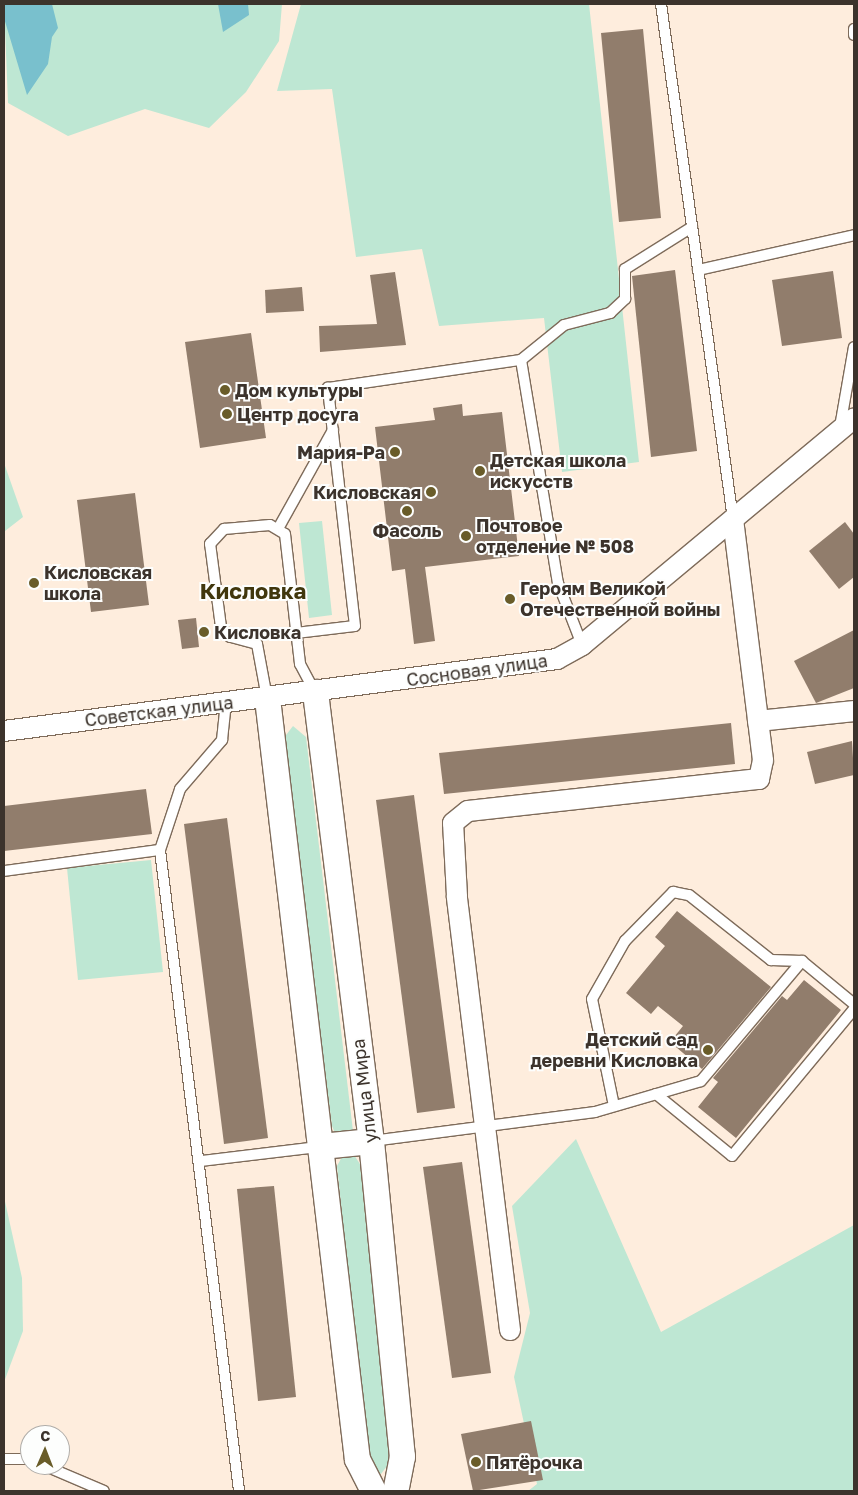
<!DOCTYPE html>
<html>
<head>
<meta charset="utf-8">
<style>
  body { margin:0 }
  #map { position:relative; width:858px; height:1495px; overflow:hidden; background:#feeddd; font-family:"Golos Text",sans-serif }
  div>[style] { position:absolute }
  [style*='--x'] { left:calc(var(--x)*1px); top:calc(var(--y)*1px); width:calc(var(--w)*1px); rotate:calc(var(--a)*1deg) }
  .green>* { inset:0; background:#bee7d3 }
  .water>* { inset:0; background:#79c0cd }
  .building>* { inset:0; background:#917d6c }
  .roads { filter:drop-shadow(1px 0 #7e6b5a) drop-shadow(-1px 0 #7e6b5a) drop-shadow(0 1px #7e6b5a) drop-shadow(0 -1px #7e6b5a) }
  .service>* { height:10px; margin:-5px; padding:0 5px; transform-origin:5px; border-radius:5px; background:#fff }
  .minor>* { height:20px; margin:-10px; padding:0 10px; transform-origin:10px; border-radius:10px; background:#fff }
  .tertiary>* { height:25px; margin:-12.5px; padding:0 12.5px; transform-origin:12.5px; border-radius:12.5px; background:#fff }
  .dots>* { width:14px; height:14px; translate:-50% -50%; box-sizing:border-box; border:2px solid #fdfefd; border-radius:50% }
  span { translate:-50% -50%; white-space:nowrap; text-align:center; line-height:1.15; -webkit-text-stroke:4px #fdfefd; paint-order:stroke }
  .poi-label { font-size:18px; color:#3c332c; font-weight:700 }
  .left { translate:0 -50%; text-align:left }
  .right { translate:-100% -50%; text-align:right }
  .street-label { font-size:18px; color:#3c332c }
  .district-label { font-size:22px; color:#41370d; font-weight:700 }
  .frame { position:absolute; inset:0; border:5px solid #3c332c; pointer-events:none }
  .north { position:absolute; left:20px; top:1425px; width:50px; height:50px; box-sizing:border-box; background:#fdfefd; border:1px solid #b0ada9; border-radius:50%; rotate:1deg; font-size:14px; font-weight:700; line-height:20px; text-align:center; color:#3c332c }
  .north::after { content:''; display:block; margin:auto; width:18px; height:22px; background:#695c29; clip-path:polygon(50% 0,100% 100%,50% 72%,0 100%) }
</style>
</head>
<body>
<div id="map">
  <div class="green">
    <div style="clip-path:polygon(4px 4px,282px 4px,279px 41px,246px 92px,209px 128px,145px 109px,68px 136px,8px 103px)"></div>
    <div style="clip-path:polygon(301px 4px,589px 4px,639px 462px,562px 472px,544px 318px,439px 326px,422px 249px,356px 257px,332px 89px,277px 91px)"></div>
    <div style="clip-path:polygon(4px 463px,23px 517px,5px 531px,4px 531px)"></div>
    <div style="clip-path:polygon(322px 521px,332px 615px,309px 618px,299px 523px)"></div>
    <div style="clip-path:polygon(293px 726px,306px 737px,353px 1131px,335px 1133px,332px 1126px,283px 739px)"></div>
    <div style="clip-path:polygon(151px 860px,163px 972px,78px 980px,67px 868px)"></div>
    <div style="clip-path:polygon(576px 1139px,661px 1332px,854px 1225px,854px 1491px,528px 1491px,537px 1484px,514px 1377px,530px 1313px,512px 1206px)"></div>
    <div style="clip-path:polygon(343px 1155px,354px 1155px,360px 1164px,390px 1462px,381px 1474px,368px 1464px,337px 1166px)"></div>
    <div style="clip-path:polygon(4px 1197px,22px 1278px,23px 1331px,4px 1382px)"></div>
  </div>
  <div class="water">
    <div style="clip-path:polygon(4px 4px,52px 4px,58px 28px,52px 37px,48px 64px,27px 95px,4px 18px)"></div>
    <div style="clip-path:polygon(218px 4px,248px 4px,249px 15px,223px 32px)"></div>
  </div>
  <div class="building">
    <div style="clip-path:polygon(643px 29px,661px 218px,619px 222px,601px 33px)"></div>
    <div style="clip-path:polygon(675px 270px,697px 451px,651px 457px,632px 276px)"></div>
    <div style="clip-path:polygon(833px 271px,842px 338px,782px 346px,772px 280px)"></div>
    <div style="clip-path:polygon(395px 272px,406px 345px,320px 352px,319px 326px,377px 324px,370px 275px)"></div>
    <div style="clip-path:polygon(302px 287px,304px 311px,266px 313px,265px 290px)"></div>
    <div style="clip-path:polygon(251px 333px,266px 438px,200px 448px,185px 342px)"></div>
    <div style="clip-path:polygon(462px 404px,463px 416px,502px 412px,519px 556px,425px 567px,435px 641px,414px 644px,405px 569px,392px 571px,375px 427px,435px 420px,433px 408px)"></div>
    <div style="clip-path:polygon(135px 493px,149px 605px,91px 612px,77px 500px)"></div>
    <div style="clip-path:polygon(845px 522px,854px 534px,854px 577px,839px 589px,809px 551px)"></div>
    <div style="clip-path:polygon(196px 618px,199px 647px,182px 649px,178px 620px)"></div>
    <div style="clip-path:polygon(854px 630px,854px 688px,816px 703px,794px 661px)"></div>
    <div style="clip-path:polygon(731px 723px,735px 764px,444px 794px,439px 753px)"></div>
    <div style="clip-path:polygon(852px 741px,854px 775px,815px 784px,807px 752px)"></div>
    <div style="clip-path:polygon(146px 789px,152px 834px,4px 851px,4px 806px)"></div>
    <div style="clip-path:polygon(414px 795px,455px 1108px,417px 1113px,376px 800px)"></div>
    <div style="clip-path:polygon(227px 818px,268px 1138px,224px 1144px,184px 824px)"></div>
    <div style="clip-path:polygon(677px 911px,771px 987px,702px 1069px,670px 1042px,683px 1026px,658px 1006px,651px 1014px,626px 993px,665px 946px,655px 937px)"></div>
    <div style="clip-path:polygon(804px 980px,841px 1010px,736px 1138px,698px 1107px,718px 1082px,713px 1078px,782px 996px,787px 1000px)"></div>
    <div style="clip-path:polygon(462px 1162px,491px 1373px,452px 1378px,423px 1167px)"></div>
    <div style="clip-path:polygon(274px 1186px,296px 1397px,258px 1401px,237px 1189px)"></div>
    <div style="clip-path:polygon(531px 1421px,543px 1480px,473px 1491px,461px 1434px)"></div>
  </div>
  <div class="roads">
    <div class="service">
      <div style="--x:661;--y:4;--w:520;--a:82.04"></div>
      <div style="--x:854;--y:29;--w:6;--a:90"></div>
      <div style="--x:698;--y:270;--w:160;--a:-12.6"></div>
      <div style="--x:521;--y:360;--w:55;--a:-39.1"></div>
      <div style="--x:564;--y:325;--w:48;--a:-14.6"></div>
      <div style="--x:610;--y:313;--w:21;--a:-43"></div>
      <div style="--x:625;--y:299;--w:30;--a:-90"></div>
      <div style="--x:625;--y:269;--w:79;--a:-32.1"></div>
      <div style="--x:840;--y:427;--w:81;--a:-80.1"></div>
      <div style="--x:279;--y:527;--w:111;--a:-60.9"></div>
      <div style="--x:296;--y:633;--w:59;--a:-6.8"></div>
      <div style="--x:355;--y:626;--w:240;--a:-96.5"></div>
      <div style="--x:328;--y:388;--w:195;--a:-8.3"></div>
      <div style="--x:521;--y:360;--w:226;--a:80.6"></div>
      <div style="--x:558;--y:583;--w:66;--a:68.8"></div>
      <div style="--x:267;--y:698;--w:55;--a:-100.5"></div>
      <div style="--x:257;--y:644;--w:28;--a:-165"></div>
      <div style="--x:230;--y:637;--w:13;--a:-132"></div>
      <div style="--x:221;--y:627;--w:84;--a:-97.5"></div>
      <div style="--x:210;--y:544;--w:21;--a:-47"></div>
      <div style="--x:224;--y:529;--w:46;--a:-5"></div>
      <div style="--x:270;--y:525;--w:17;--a:31"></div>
      <div style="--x:285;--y:534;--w:131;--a:83.4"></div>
      <div style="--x:300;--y:664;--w:32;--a:62"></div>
      <div style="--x:160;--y:850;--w:64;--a:-71.8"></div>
      <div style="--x:180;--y:789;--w:65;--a:-49.4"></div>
      <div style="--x:222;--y:740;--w:37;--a:-84"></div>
      <div style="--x:4;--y:871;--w:157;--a:-7.7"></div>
      <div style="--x:160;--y:850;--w:646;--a:82.97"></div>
      <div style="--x:656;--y:1094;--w:98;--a:39.2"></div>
      <div style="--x:732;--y:1156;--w:191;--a:-50.3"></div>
      <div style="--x:614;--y:1106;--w:109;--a:-101.6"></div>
      <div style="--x:592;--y:999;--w:67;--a:-60.4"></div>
      <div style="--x:625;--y:941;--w:69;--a:-45.6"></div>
      <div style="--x:673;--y:892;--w:16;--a:11"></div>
      <div style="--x:689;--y:895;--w:105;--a:38.4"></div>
      <div style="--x:771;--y:960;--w:31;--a:2"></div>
      <div style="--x:802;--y:961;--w:67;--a:39.6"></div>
      <div style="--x:372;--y:1141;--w:225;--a:-7.4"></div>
      <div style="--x:595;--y:1112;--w:110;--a:-16.3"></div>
      <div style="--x:701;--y:1081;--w:157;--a:-49.9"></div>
      <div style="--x:201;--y:1161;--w:119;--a:-6.8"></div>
      <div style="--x:4;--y:1459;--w:26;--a:0"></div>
      <div style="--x:43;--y:1465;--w:66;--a:23.1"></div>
    </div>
    <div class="minor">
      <div style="--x:758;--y:721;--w:97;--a:-5.9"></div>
      <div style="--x:4;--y:731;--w:558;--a:-7.42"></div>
      <div style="--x:557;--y:659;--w:29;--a:-29"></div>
      <div style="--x:582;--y:645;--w:354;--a:-39.8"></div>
      <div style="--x:510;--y:1330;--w:437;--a:-97"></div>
      <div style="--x:457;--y:896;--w:73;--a:-93.1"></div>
      <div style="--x:453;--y:823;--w:19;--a:-39"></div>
      <div style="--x:468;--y:811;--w:293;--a:-6.3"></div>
      <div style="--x:759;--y:779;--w:19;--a:-78"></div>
      <div style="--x:763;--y:760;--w:242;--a:-97.1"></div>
    </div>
    <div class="tertiary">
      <div style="--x:315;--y:692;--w:452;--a:82.9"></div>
      <div style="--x:371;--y:1141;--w:317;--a:84.4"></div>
      <div style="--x:402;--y:1456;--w:36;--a:101"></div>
      <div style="--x:267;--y:698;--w:766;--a:83.26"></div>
      <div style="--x:357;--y:1459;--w:36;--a:63"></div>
      <div style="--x:321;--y:1146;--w:50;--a:-5.7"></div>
    </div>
  </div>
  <div class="dots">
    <div style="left:225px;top:390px;background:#695c29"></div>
    <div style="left:227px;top:414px;background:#695c29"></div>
    <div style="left:395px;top:452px;background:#695c29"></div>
    <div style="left:480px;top:471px;background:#695c29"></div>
    <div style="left:431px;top:492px;background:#695c29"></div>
    <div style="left:407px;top:511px;background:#695c29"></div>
    <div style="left:466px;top:536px;background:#695c29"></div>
    <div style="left:34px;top:583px;background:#695c29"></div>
    <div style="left:510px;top:599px;background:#695c29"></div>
    <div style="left:204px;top:632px;background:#695c29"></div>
    <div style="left:708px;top:1050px;background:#695c29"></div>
    <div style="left:476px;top:1462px;background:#695c29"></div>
  </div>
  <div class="poi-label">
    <span class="left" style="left:235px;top:390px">Дом культуры</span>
    <span class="left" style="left:237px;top:414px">Центр досуга</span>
    <span class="right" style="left:385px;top:452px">Мария-Ра</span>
    <span class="left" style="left:490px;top:471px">Детская школа<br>искусств</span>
    <span class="right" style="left:421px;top:492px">Кисловская</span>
    <span class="left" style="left:476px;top:536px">Почтовое<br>отделение № 508</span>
    <span style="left:407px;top:530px">Фасоль</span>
    <span class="left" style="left:44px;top:583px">Кисловская<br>школа</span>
    <span class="left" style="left:520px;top:599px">Героям Великой<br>Отечественной войны</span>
    <span class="left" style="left:214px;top:632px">Кисловка</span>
    <span class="right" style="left:698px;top:1050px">Детский сад<br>деревни Кисловка</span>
    <span class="left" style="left:486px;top:1462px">Пятёрочка</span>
  </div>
  <div class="street-label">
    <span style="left:477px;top:670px;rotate:-8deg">Сосновая улица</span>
    <span style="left:159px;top:711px;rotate:-7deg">Советская улица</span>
    <span style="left:364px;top:1091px;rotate:-97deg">улица Мира</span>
  </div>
  <div class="district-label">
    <span style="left:253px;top:591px">Кисловка</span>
  </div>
  <div class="frame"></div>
  <div class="north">С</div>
</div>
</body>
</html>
